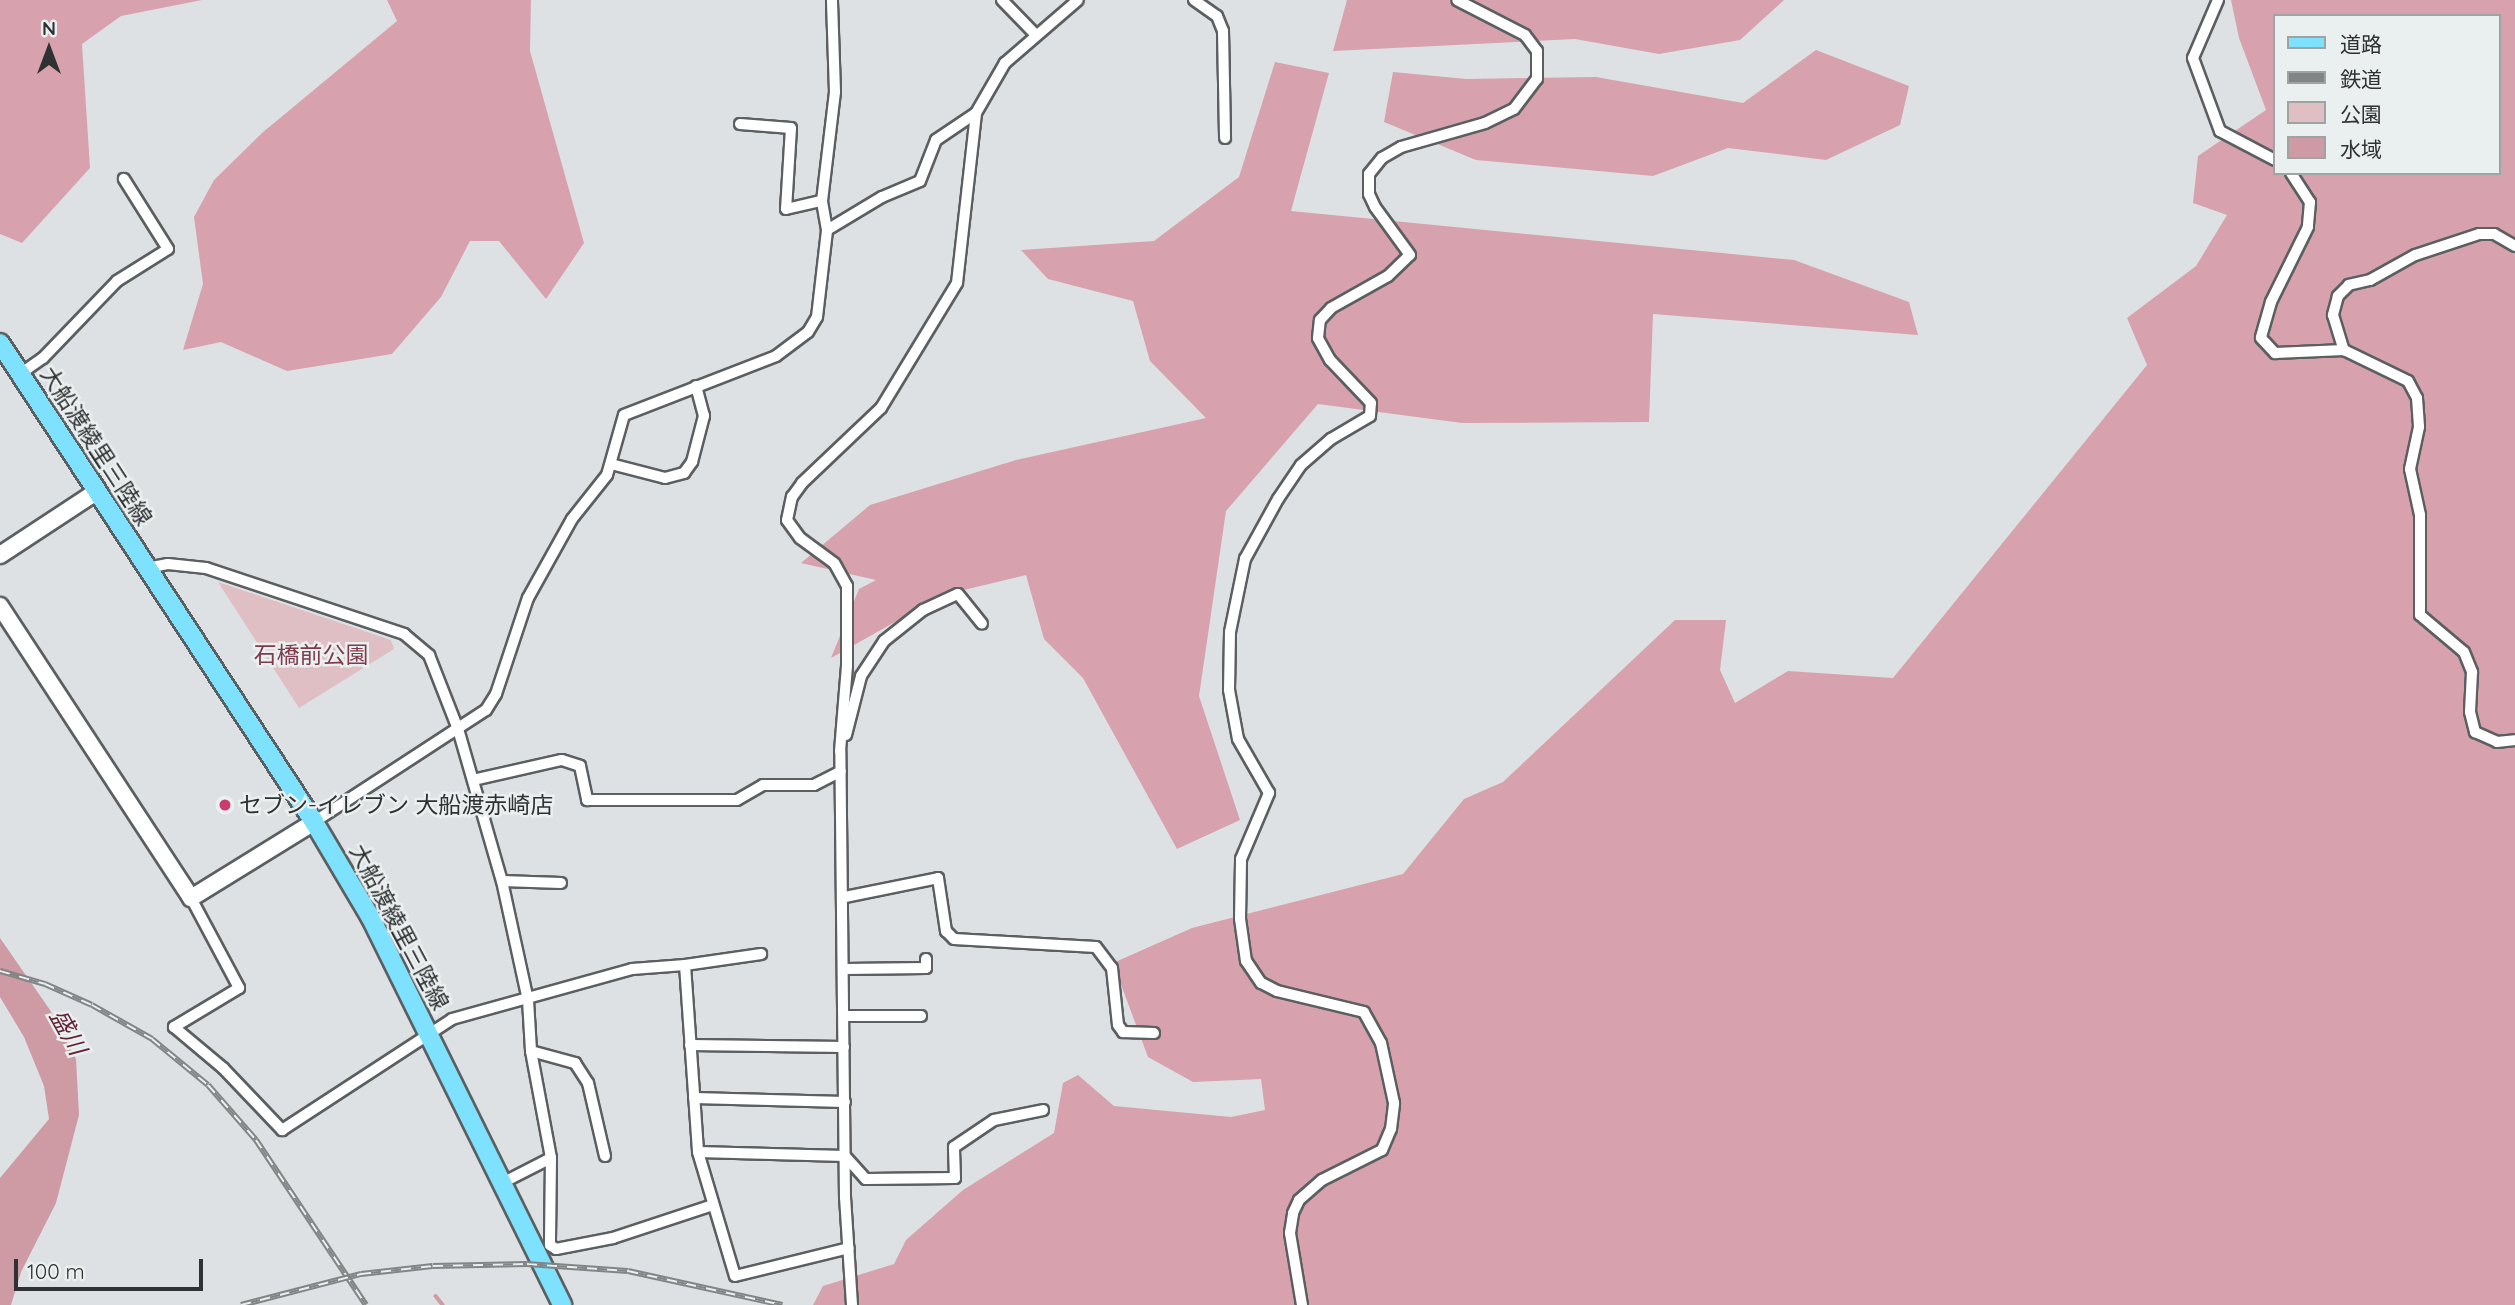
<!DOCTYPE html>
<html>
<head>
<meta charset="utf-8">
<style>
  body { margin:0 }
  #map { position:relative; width:2515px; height:1305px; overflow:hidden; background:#dde1e3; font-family:Quicksand,"Noto Sans JP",sans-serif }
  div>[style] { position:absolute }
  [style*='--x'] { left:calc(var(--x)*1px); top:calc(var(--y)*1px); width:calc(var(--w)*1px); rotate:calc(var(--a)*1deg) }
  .green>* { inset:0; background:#dfbec4 }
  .forest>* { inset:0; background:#d7a2ad }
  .water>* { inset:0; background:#ce9aa4 }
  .stream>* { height:3.5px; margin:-1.75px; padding:0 1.75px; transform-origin:1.75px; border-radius:1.75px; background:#ce9aa4 }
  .roads { filter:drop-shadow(2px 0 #5b5f61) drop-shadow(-2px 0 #5b5f61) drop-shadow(0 2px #5b5f61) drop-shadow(0 -2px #5b5f61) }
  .street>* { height:10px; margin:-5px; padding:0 5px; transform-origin:5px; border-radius:5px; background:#fff }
  .secondary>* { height:16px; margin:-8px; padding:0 8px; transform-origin:8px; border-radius:8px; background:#fff }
  .primary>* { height:18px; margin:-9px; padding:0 9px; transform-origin:9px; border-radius:9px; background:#7ee1fd }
  .rail>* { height:6px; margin-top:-3px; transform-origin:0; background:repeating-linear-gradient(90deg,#eaeff0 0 10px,#828586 0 20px); box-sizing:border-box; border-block:2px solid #828586 }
  .dots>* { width:19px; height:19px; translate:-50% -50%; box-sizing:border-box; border:4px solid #eaeff0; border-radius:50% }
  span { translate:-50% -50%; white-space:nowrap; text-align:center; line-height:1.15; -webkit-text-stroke:5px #eaeff0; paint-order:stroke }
  .street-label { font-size:23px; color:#2f3132 }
  .park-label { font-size:23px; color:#7e3b4c }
  .poi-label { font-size:23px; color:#2f3132 }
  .left { translate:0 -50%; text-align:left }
  .water-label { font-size:24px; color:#642436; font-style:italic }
  .legend { position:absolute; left:2273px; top:14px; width:228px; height:161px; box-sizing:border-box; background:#eaeff0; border:2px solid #9fa3a4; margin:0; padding:9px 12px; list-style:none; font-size:21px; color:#2f3132 }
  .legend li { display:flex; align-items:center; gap:14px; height:35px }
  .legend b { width:35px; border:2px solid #9fa3a4 }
  .north { position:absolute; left:14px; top:14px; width:70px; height:70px; -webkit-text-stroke:5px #eaeff0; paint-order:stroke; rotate:0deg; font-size:19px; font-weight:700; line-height:28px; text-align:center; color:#2f3132 }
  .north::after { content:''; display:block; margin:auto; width:24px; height:32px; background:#2f3132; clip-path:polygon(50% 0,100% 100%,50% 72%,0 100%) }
  .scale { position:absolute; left:14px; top:1259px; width:189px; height:32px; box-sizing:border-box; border:4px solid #2f3132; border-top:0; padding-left:9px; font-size:21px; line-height:24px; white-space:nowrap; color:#2f3132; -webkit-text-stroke:5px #eaeff0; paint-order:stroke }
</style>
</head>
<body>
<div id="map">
  <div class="green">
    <div style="clip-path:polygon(218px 582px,391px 640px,394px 649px,299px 708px)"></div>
  </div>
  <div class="forest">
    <div style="clip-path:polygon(0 0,202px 0,121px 16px,82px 44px,90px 168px,22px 243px,0 234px)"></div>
    <div style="clip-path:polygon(387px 0,531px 0,530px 51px,584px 243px,546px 299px,499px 241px,470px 241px,441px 297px,392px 354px,287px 371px,221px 342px,183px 350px,203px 284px,194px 217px,214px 180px,262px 133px,397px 21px)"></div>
    <div style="clip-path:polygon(1347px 0,1784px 0,1740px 40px,1659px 54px,1575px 39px,1333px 51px)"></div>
    <div style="clip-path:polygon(evenodd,2231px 0,2515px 0,2515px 1305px,813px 1305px,823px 1286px,894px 1264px,906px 1240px,963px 1190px,1054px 1133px,1063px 1083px,1078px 1075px,1114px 1106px,1231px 1117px,1265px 1110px,1261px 1079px,1193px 1082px,1148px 1057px,1113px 963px,1192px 928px,1403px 874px,1464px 799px,1503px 782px,1675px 620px,1726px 620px,1720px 670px,1735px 703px,1788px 671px,1893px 678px,2147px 365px,2127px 318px,2196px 266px,2227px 215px,2193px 203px,2198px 156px,2266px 110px,2239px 38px,2231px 0,2275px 16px,2499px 16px,2499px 173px,2275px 173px,2275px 16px)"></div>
    <div style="clip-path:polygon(1816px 50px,1909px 86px,1900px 125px,1826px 160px,1728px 148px,1653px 176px,1476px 160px,1384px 122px,1393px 72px,1466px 79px,1596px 77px,1743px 103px)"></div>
    <div style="clip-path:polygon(1275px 62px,1329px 73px,1291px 211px,1794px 260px,1909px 302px,1918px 335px,1653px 314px,1649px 422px,1462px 423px,1318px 404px,1226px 511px,1199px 696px,1240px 820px,1177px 849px,1083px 678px,1044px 639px,1026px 575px,943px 595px,831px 658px,859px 589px,876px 580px,801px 563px,870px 505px,1016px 460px,1206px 418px,1150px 361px,1133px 301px,1048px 279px,1021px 250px,1154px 241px,1239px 177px)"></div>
  </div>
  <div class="water">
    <div style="clip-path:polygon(0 938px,50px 1010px,76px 1059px,79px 1115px,56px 1203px,21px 1272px,11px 1305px,0 1305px,0 1178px,49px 1119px,44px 1086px,24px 1037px,0 997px)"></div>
  </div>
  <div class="stream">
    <div style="--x:436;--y:1296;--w:11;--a:52"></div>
  </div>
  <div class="roads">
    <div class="street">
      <div style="--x:1002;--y:0;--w:46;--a:45.9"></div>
      <div style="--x:1194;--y:0;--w:28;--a:35"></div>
      <div style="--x:1217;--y:16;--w:16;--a:68"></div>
      <div style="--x:1223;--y:31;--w:107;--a:88.9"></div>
      <div style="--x:2218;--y:0;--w:63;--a:113.3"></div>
      <div style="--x:2193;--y:58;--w:78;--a:69.7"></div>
      <div style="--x:2220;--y:131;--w:62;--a:27.8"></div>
      <div style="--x:740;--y:124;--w:51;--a:4.5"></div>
      <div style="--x:791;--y:128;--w:81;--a:93.5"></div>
      <div style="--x:786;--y:209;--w:37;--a:-13"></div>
      <div style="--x:2291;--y:173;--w:35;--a:57"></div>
      <div style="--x:2310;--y:202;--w:25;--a:95"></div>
      <div style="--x:2308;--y:227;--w:84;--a:116.3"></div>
      <div style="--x:2271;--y:302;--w:37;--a:106"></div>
      <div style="--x:2261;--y:338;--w:21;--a:47"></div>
      <div style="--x:2275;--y:353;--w:69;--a:-2.5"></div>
      <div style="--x:827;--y:230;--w:64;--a:-31"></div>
      <div style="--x:882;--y:197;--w:41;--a:-22.8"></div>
      <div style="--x:920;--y:181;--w:44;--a:-68.7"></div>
      <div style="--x:936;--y:140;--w:48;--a:-34"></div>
      <div style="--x:2515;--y:246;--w:24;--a:-150"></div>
      <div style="--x:2494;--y:234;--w:15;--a:180"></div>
      <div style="--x:2479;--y:234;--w:67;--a:161.8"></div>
      <div style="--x:2415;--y:255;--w:51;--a:150.9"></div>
      <div style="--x:2370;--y:280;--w:22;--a:167"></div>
      <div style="--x:2349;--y:285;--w:16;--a:135"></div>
      <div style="--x:2338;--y:296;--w:20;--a:105"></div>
      <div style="--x:2333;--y:315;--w:37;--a:73"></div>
      <div style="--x:2344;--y:350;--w:71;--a:25.8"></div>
      <div style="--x:2408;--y:381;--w:19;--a:62"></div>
      <div style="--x:2417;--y:398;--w:29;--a:86"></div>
      <div style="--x:2419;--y:427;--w:43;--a:102.1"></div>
      <div style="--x:2410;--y:469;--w:47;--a:77.7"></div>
      <div style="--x:2420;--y:515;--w:100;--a:90"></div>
      <div style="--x:2420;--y:615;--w:57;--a:40.1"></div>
      <div style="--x:2464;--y:652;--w:22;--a:68"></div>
      <div style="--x:2472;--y:672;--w:40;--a:92.9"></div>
      <div style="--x:2470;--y:712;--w:21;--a:76"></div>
      <div style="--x:2475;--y:732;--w:24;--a:24"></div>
      <div style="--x:2497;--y:742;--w:18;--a:-6"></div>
      <div style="--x:20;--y:374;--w:28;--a:-35"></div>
      <div style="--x:43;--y:358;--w:107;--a:-46.1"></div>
      <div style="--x:117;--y:281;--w:60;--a:-32.1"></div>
      <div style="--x:168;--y:249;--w:83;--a:-122.2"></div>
      <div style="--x:611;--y:464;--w:56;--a:14.5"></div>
      <div style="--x:665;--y:478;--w:20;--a:-15"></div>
      <div style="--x:684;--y:473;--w:14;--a:-54"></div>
      <div style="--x:692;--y:462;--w:48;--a:-75.4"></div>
      <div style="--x:704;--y:416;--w:31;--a:-105"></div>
      <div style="--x:147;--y:568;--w:21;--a:-11"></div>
      <div style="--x:168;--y:564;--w:38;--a:6"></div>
      <div style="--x:206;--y:568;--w:209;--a:18.4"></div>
      <div style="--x:404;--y:634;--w:33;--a:40"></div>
      <div style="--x:429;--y:655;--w:79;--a:68.6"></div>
      <div style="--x:458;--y:729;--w:158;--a:73.9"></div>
      <div style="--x:502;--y:881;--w:122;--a:77.7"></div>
      <div style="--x:528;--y:1000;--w:51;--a:86.6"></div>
      <div style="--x:531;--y:1051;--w:109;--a:79.4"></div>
      <div style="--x:551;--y:1158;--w:53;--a:152.9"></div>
      <div style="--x:846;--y:735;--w:61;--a:-75.7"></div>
      <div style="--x:861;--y:676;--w:42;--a:-56.7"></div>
      <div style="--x:884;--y:641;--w:50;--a:-38.5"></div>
      <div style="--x:923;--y:610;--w:38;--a:-25"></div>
      <div style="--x:958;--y:594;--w:38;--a:51"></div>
      <div style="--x:473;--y:780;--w:91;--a:-12.7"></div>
      <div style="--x:562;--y:760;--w:19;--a:18"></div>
      <div style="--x:580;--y:766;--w:35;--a:78"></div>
      <div style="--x:587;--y:800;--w:150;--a:0"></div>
      <div style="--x:737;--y:800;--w:30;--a:-30"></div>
      <div style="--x:763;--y:785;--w:51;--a:0"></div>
      <div style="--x:814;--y:785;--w:30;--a:-27"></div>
      <div style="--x:314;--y:822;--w:205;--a:-33.1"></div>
      <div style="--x:486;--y:710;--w:19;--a:-58"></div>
      <div style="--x:496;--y:694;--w:101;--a:-71.6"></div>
      <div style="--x:528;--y:598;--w:90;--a:-60.9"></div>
      <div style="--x:572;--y:519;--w:56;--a:-51.5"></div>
      <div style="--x:607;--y:475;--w:62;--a:-74.2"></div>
      <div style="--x:624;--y:415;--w:163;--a:-21.2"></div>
      <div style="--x:776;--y:356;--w:40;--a:-37"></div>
      <div style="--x:808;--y:332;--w:17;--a:-59"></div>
      <div style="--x:817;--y:317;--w:88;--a:-83.4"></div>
      <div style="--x:827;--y:230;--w:29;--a:-100"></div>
      <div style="--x:822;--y:201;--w:110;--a:-83.2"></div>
      <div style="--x:835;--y:92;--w:92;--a:-91.9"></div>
      <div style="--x:502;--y:881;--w:59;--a:1.9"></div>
      <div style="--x:845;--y:897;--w:95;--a:-11.5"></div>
      <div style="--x:938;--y:878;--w:54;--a:81.4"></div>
      <div style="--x:946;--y:931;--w:11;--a:45"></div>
      <div style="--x:954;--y:939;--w:142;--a:3.2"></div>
      <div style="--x:1096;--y:947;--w:26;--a:53"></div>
      <div style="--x:1112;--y:968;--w:57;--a:84"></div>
      <div style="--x:1118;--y:1025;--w:9;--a:54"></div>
      <div style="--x:1123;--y:1032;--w:31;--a:2"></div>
      <div style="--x:191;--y:898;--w:102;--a:61.9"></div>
      <div style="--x:239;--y:988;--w:76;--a:149"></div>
      <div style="--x:174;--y:1027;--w:64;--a:39.9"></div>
      <div style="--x:223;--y:1068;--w:86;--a:46.4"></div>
      <div style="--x:282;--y:1130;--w:203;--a:-33.1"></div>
      <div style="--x:452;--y:1019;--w:187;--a:-15.5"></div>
      <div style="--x:632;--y:969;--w:53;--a:-4.3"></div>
      <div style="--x:685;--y:965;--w:187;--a:86"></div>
      <div style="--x:698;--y:1152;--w:129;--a:73.4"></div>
      <div style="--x:735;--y:1276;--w:117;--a:-13.8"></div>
      <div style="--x:685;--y:965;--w:77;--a:-8.2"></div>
      <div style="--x:845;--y:969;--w:81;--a:-0.7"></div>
      <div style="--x:926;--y:968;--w:9;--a:-90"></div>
      <div style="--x:845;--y:1016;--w:76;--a:0"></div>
      <div style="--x:690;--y:1045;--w:154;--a:0.7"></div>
      <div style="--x:531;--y:1051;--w:46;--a:15.3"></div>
      <div style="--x:575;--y:1063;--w:24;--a:57"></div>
      <div style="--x:588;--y:1083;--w:75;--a:76.9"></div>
      <div style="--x:694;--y:1098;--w:151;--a:1.5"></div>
      <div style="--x:698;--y:1152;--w:147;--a:1.6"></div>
      <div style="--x:845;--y:1156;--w:31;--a:48"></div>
      <div style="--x:866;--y:1179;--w:89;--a:-0.6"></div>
      <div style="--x:955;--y:1178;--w:31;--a:-92"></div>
      <div style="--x:954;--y:1147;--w:48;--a:-34"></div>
      <div style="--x:994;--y:1120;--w:50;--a:-11.5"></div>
      <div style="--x:551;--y:1158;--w:87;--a:90.7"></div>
      <div style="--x:550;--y:1245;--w:7;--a:34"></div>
      <div style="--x:556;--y:1249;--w:58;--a:-10.9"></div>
      <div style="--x:613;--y:1238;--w:105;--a:-18.3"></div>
      <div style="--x:852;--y:1305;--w:107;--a:-93.7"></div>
      <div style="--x:845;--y:1198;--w:447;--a:-90.6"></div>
      <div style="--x:840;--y:751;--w:85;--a:-85.3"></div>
      <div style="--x:847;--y:666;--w:80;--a:-90"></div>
      <div style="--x:847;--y:586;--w:26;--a:-119"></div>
      <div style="--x:834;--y:563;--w:42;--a:-143.7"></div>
      <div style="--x:800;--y:538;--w:22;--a:-126"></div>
      <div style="--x:787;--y:520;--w:24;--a:-78"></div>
      <div style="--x:792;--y:497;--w:17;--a:-54"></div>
      <div style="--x:802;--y:483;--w:109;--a:-43.5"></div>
      <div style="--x:881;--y:408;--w:146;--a:-58.7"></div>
      <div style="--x:957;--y:283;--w:171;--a:-83.6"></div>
      <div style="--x:976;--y:113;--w:58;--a:-59.9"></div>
      <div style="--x:1005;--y:63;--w:96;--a:-40.8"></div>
      <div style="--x:1302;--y:1305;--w:73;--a:-99.5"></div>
      <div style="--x:1290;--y:1233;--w:20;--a:-81"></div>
      <div style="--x:1293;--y:1213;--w:14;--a:-65"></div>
      <div style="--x:1299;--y:1200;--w:30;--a:-41"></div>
      <div style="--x:1322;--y:1180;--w:67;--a:-26.6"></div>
      <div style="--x:1382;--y:1150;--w:23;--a:-67"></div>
      <div style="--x:1391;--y:1129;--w:26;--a:-83"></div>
      <div style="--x:1394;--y:1103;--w:61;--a:-102.2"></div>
      <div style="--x:1381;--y:1043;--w:35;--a:-119"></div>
      <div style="--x:1364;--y:1012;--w:89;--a:-166.4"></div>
      <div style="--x:1277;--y:991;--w:18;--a:-153"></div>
      <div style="--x:1261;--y:983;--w:27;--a:-124"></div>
      <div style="--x:1246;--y:961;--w:42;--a:-98.1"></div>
      <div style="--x:1240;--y:919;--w:60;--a:-89"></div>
      <div style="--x:1241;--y:859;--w:72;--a:-67"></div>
      <div style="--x:1269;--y:793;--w:62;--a:-119.9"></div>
      <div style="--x:1238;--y:739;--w:50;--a:-100.4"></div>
      <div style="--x:1229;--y:690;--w:58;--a:-89"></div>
      <div style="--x:1230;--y:632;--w:75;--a:-78.4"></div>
      <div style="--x:1245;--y:559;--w:68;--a:-61.2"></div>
      <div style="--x:1278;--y:499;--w:41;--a:-55.9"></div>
      <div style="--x:1301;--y:465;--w:40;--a:-41"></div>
      <div style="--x:1331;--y:439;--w:45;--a:-30.5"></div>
      <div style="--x:1370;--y:416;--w:13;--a:-86"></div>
      <div style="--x:1371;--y:403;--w:59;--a:-133.6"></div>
      <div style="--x:1330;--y:360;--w:25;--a:-119"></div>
      <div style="--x:1318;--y:338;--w:18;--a:-84"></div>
      <div style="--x:1320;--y:320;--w:16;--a:-47"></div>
      <div style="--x:1331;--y:308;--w:65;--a:-29.3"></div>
      <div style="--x:1388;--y:276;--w:30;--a:-44"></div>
      <div style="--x:1410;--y:255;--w:59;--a:-126.1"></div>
      <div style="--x:1375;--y:207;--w:14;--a:-115"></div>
      <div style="--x:1369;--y:194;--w:20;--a:-90"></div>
      <div style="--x:1369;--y:174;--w:21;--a:-51"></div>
      <div style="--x:1382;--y:158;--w:22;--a:-30"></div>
      <div style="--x:1401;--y:147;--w:87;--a:-15.9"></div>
      <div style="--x:1485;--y:123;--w:32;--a:-26"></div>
      <div style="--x:1514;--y:109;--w:38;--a:-53"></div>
      <div style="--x:1537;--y:79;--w:28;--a:-90"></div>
      <div style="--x:1537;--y:51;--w:20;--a:-127"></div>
      <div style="--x:1525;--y:35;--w:76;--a:-152.8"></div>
    </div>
    <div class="secondary">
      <div style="--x:0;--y:555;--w:115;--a:-33.3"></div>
      <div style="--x:0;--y:606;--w:349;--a:56.8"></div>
      <div style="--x:191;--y:898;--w:145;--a:-31.7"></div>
    </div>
    <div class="primary">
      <div style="--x:0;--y:343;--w:573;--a:56.75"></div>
      <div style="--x:314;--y:822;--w:112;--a:59.3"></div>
      <div style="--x:371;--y:918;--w:432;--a:63.7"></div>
    </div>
  </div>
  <div class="rail">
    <div style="--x:0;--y:971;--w:47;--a:16.1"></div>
    <div style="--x:45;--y:984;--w:51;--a:24.1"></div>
    <div style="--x:92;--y:1005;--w:69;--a:29.5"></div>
    <div style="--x:152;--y:1039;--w:72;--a:39.4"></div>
    <div style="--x:208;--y:1085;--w:73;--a:48.9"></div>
    <div style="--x:256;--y:1140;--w:198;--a:56.3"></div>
    <div style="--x:241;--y:1305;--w:124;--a:-14.5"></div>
    <div style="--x:361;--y:1274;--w:72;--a:-6.3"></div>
    <div style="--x:433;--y:1266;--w:94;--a:-1.2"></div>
    <div style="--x:527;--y:1264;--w:101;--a:4"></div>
    <div style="--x:628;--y:1271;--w:158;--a:12.4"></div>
  </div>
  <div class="dots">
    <div style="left:225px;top:805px;background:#ca3c69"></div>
  </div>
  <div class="street-label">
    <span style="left:96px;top:446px;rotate:57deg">大船渡綾里三陸線</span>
    <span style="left:399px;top:927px;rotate:62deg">大船渡綾里三陸線</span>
  </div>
  <div class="park-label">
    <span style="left:311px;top:655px">石橋前公園</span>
  </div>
  <div class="poi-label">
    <span class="left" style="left:239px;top:805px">セブン-イレブン 大船渡赤崎店</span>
  </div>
  <div class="water-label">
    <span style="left:68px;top:1032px;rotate:61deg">盛川</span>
  </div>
  <ul class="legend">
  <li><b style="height:9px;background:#7ee1fd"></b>道路</li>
  <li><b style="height:9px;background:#828586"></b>鉄道</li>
  <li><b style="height:19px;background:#dfbec4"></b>公園</li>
  <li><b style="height:19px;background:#ce9aa4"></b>水域</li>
  </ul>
  <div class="north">N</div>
  <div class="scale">100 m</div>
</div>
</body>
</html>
